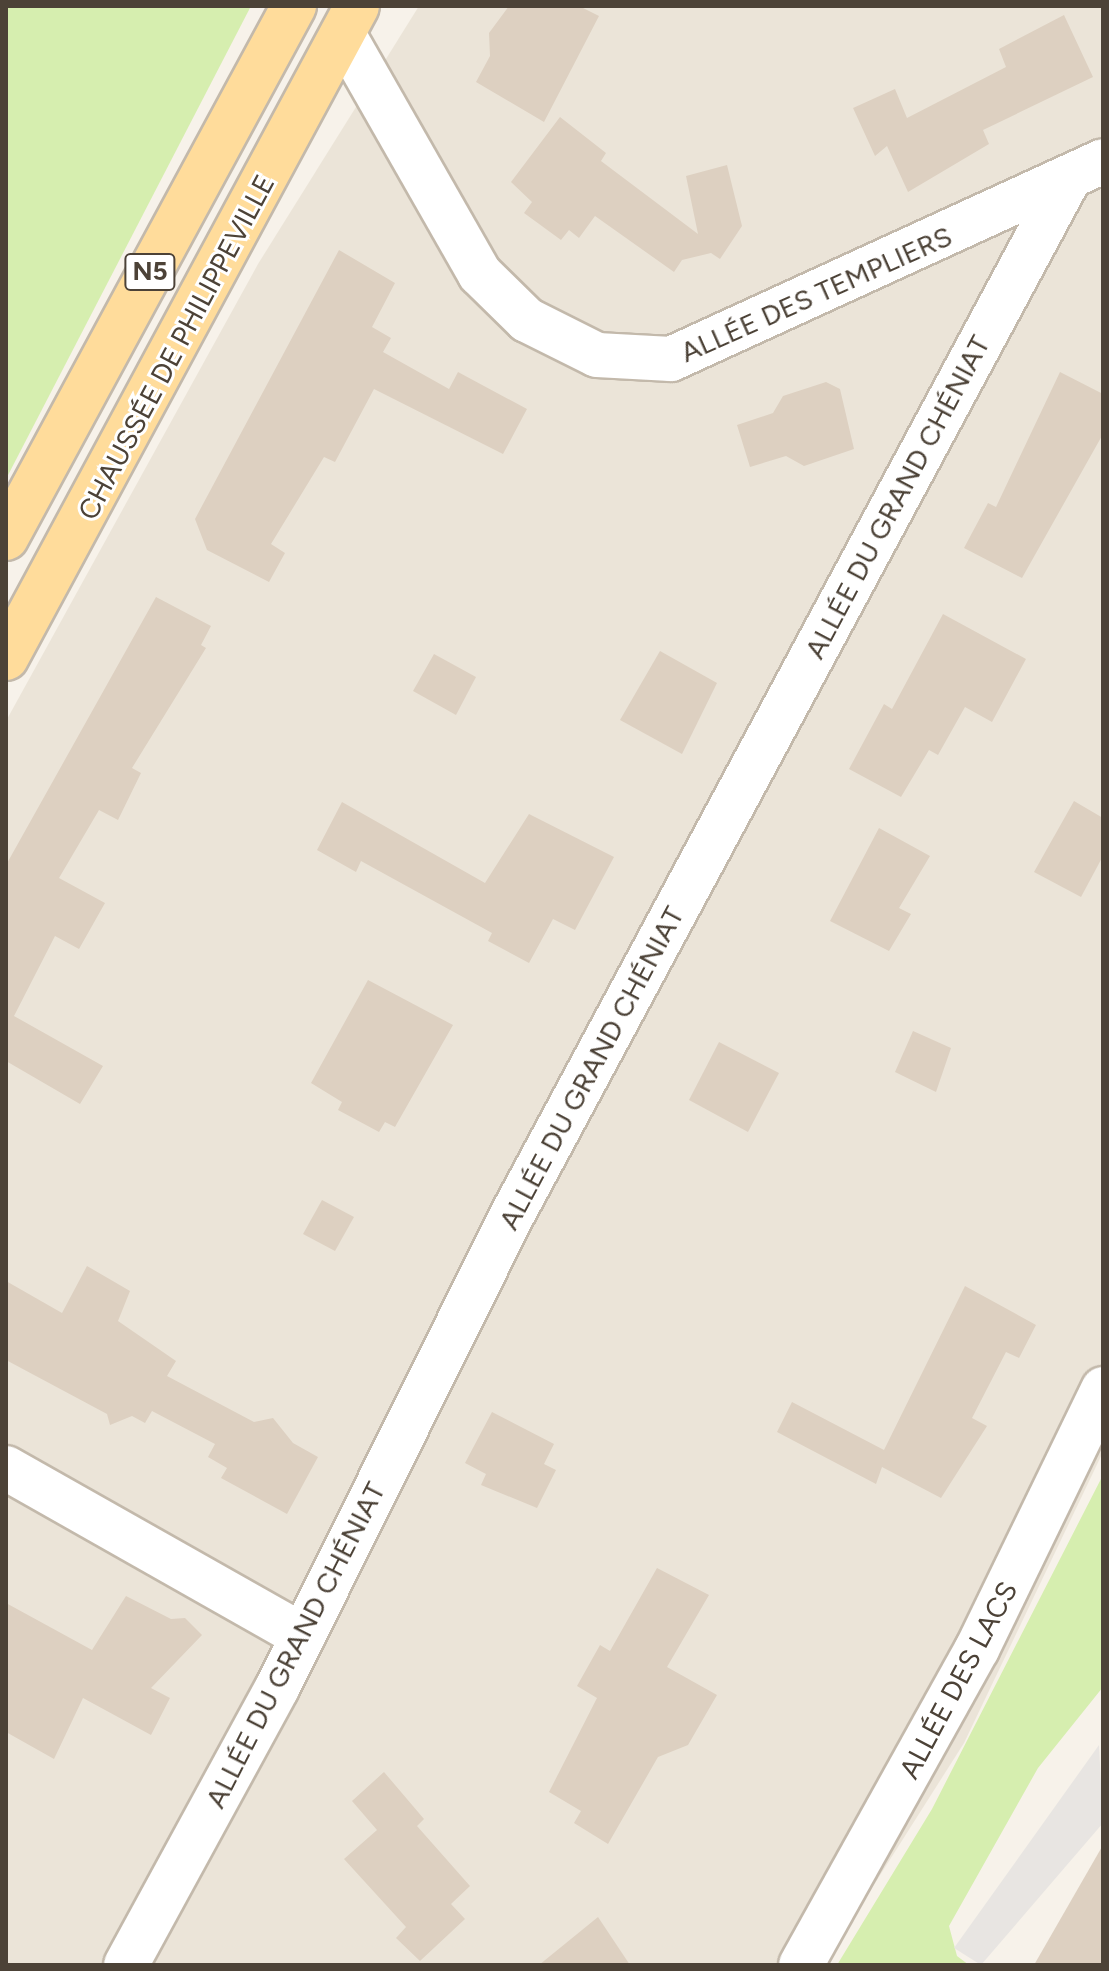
<!DOCTYPE html>
<html>
<head>
<meta charset="utf-8">
<style>
  body { margin:0 }
  #map { position:relative; width:1109px; height:1971px; overflow:hidden; background:#f7f2ea; font-family:Figtree,sans-serif }
  div>[style] { position:absolute }
  [style*='--x'] { left:calc(var(--x)*1px); top:calc(var(--y)*1px); width:calc(var(--w)*1px); rotate:calc(var(--a)*1deg) }
  .residential>* { inset:0; background:#ebe4d8 }
  .green>* { inset:0; background:#d6eeaf }
  .parking>* { inset:0; background:#e8e5e2 }
  .building>* { inset:0; background:#ddd0c1 }
  .roads { filter:drop-shadow(2px 0 #c3b9ab) drop-shadow(-2px 0 #c3b9ab) drop-shadow(0 2px #c3b9ab) drop-shadow(0 -2px #c3b9ab) }
  .minor>* { height:44px; margin:-22px; padding:0 22px; transform-origin:22px; border-radius:22px; background:#fff }
  .major>* { height:44px; margin:-22px; padding:0 22px; transform-origin:22px; border-radius:22px; background:#ffdc9b }
  span { translate:-50% -50%; white-space:nowrap; text-align:center; line-height:1.15; -webkit-text-stroke:6px #fff; paint-order:stroke }
  .shield-label span { padding:2px 6px; background:#fff; border:2px solid; border-radius:6px; -webkit-text-stroke-width:0 }
  .shield-label { font-size:26px; color:#4c4237; font-weight:700 }
  .street-label { font-size:28px; color:#4c4237 }
  .frame { position:absolute; inset:0; border:8px solid #4c4237; pointer-events:none }
</style>
</head>
<body>
<div id="map">
  <div class="residential">
    <div style="clip-path:polygon(419px 6px,1103px 6px,1103px 1452px,964px 1743px,823px 1965px,6px 1965px,6px 721px,258px 264px)"></div>
  </div>
  <div class="green">
    <div style="clip-path:polygon(6px 6px,251px 6px,6px 479px)"></div>
    <div style="clip-path:polygon(1103px 1475px,1103px 1687px,1038px 1768px,949px 1926px,957px 1956px,969px 1965px,837px 1965px,932px 1809px)"></div>
  </div>
  <div class="parking">
    <div style="clip-path:polygon(1099px 1745px,1103px 1823px,981px 1965px,954px 1948px)"></div>
  </div>
  <div class="building">
    <div style="clip-path:polygon(509px 6px,579px 6px,599px 16px,544px 122px,476px 82px,490px 56px,489px 33px)"></div>
    <div style="clip-path:polygon(1064px 15px,1093px 77px,983px 130px,989px 144px,908px 192px,887px 146px,875px 156px,853px 108px,895px 89px,907px 118px,1006px 67px,999px 49px)"></div>
    <div style="clip-path:polygon(560px 117px,606px 153px,601px 161px,698px 234px,686px 176px,727px 165px,742px 226px,720px 259px,711px 253px,682px 260px,674px 272px,595px 216px,579px 238px,569px 230px,561px 240px,524px 213px,532px 202px,511px 182px)"></div>
    <div style="clip-path:polygon(339px 250px,395px 283px,372px 327px,391px 338px,383px 352px,449px 389px,458px 372px,527px 409px,503px 454px,374px 389px,335px 462px,324px 457px,271px 544px,285px 553px,269px 582px,207px 550px,195px 519px)"></div>
    <div style="clip-path:polygon(1060px 372px,1103px 394px,1103px 434px,1022px 578px,964px 548px,988px 503px,996px 507px)"></div>
    <div style="clip-path:polygon(826px 382px,840px 389px,854px 449px,804px 466px,786px 456px,750px 467px,737px 425px,773px 413px,783px 396px)"></div>
    <div style="clip-path:polygon(156px 597px,211px 626px,201px 645px,206px 648px,132px 768px,141px 773px,118px 820px,99px 810px,59px 878px,105px 903px,79px 949px,55px 936px,14px 1016px,103px 1066px,80px 1104px,6px 1061px,6px 865px)"></div>
    <div style="clip-path:polygon(943px 614px,1026px 659px,992px 722px,965px 707px,938px 755px,929px 750px,901px 797px,849px 769px,884px 704px,892px 709px)"></div>
    <div style="clip-path:polygon(660px 651px,717px 683px,682px 754px,620px 720px)"></div>
    <div style="clip-path:polygon(434px 654px,476px 677px,456px 715px,413px 691px)"></div>
    <div style="clip-path:polygon(1074px 801px,1103px 818px,1103px 856px,1081px 897px,1034px 872px)"></div>
    <div style="clip-path:polygon(342px 802px,485px 883px,529px 814px,614px 857px,575px 930px,553px 919px,529px 963px,488px 941px,492px 933px,361px 861px,356px 872px,317px 850px)"></div>
    <div style="clip-path:polygon(879px 828px,930px 856px,899px 908px,911px 914px,889px 951px,830px 921px)"></div>
    <div style="clip-path:polygon(368px 980px,453px 1025px,395px 1127px,385px 1122px,379px 1132px,338px 1110px,342px 1102px,311px 1083px)"></div>
    <div style="clip-path:polygon(913px 1031px,951px 1048px,936px 1092px,895px 1072px)"></div>
    <div style="clip-path:polygon(719px 1042px,779px 1073px,748px 1132px,689px 1100px)"></div>
    <div style="clip-path:polygon(322px 1200px,354px 1217px,335px 1251px,303px 1234px)"></div>
    <div style="clip-path:polygon(87px 1266px,130px 1291px,118px 1321px,176px 1361px,167px 1376px,254px 1422px,273px 1418px,293px 1443px,318px 1457px,287px 1514px,221px 1478px,227px 1468px,208px 1457px,215px 1444px,152px 1411px,145px 1423px,132px 1416px,110px 1425px,107px 1414px,6px 1360px,6px 1281px,62px 1313px)"></div>
    <div style="clip-path:polygon(965px 1286px,1036px 1325px,1019px 1358px,1006px 1352px,972px 1418px,987px 1426px,941px 1498px,882px 1467px,876px 1484px,777px 1432px,792px 1402px,884px 1450px)"></div>
    <div style="clip-path:polygon(492px 1412px,554px 1444px,544px 1464px,556px 1470px,537px 1508px,481px 1485px,486px 1474px,465px 1463px)"></div>
    <div style="clip-path:polygon(657px 1568px,709px 1595px,667px 1667px,717px 1695px,688px 1745px,658px 1757px,608px 1844px,574px 1823px,581px 1811px,549px 1792px,597px 1698px,577px 1686px,600px 1645px,610px 1651px)"></div>
    <div style="clip-path:polygon(126px 1596px,171px 1619px,185px 1618px,202px 1635px,151px 1688px,170px 1698px,151px 1735px,83px 1698px,54px 1759px,6px 1732px,6px 1603px,92px 1650px)"></div>
    <div style="clip-path:polygon(384px 1772px,424px 1819px,417px 1826px,470px 1886px,451px 1904px,465px 1919px,420px 1961px,396px 1938px,406px 1927px,344px 1859px,377px 1830px,352px 1801px)"></div>
    <div style="clip-path:polygon(1103px 1845px,1103px 1965px,1034px 1965px)"></div>
    <div style="clip-path:polygon(598px 1917px,630px 1965px,539px 1965px)"></div>
  </div>
  <div class="roads">
    <div class="minor">
      <div style="--x:343;--y:34;--w:276;--a:60.3"></div>
      <div style="--x:480;--y:274;--w:66;--a:44.4"></div>
      <div style="--x:527;--y:320;--w:78;--a:26.6"></div>
      <div style="--x:597;--y:355;--w:74;--a:3.1"></div>
      <div style="--x:671;--y:359;--w:475;--a:-24.6"></div>
      <div style="--x:6;--y:1468;--w:341;--a:29.5"></div>
      <div style="--x:126;--y:1965;--w:315;--a:-61.4"></div>
      <div style="--x:277;--y:1688;--w:526;--a:-63.58"></div>
      <div style="--x:511;--y:1217;--w:1179;--a:-61.76"></div>
      <div style="--x:801;--y:1965;--w:362;--a:-60.9"></div>
      <div style="--x:977;--y:1649;--w:289;--a:-64.1"></div>
    </div>
    <div class="major">
      <div style="--x:6;--y:538;--w:605;--a:-61.57"></div>
      <div style="--x:6;--y:658;--w:740;--a:-61.7"></div>
    </div>
  </div>
  <div class="shield-label">
    <span style="left:150px;top:272px">N5</span>
  </div>
  <div class="street-label">
    <span style="left:816px;top:294px;rotate:-24deg">ALLÉE DES TEMPLIERS</span>
    <span style="left:176px;top:347px;rotate:-62deg">CHAUSSÉE DE PHILIPPEVILLE</span>
    <span style="left:897px;top:497px;rotate:-62deg">ALLÉE DU GRAND CHÉNIAT</span>
    <span style="left:591px;top:1068px;rotate:-62deg">ALLÉE DU GRAND CHÉNIAT</span>
    <span style="left:295px;top:1645px;rotate:-63deg">ALLÉE DU GRAND CHÉNIAT</span>
    <span style="left:958px;top:1680px;rotate:-62deg">ALLÉE DES LACS</span>
  </div>
  <div class="frame"></div>
</div>
</body>
</html>
